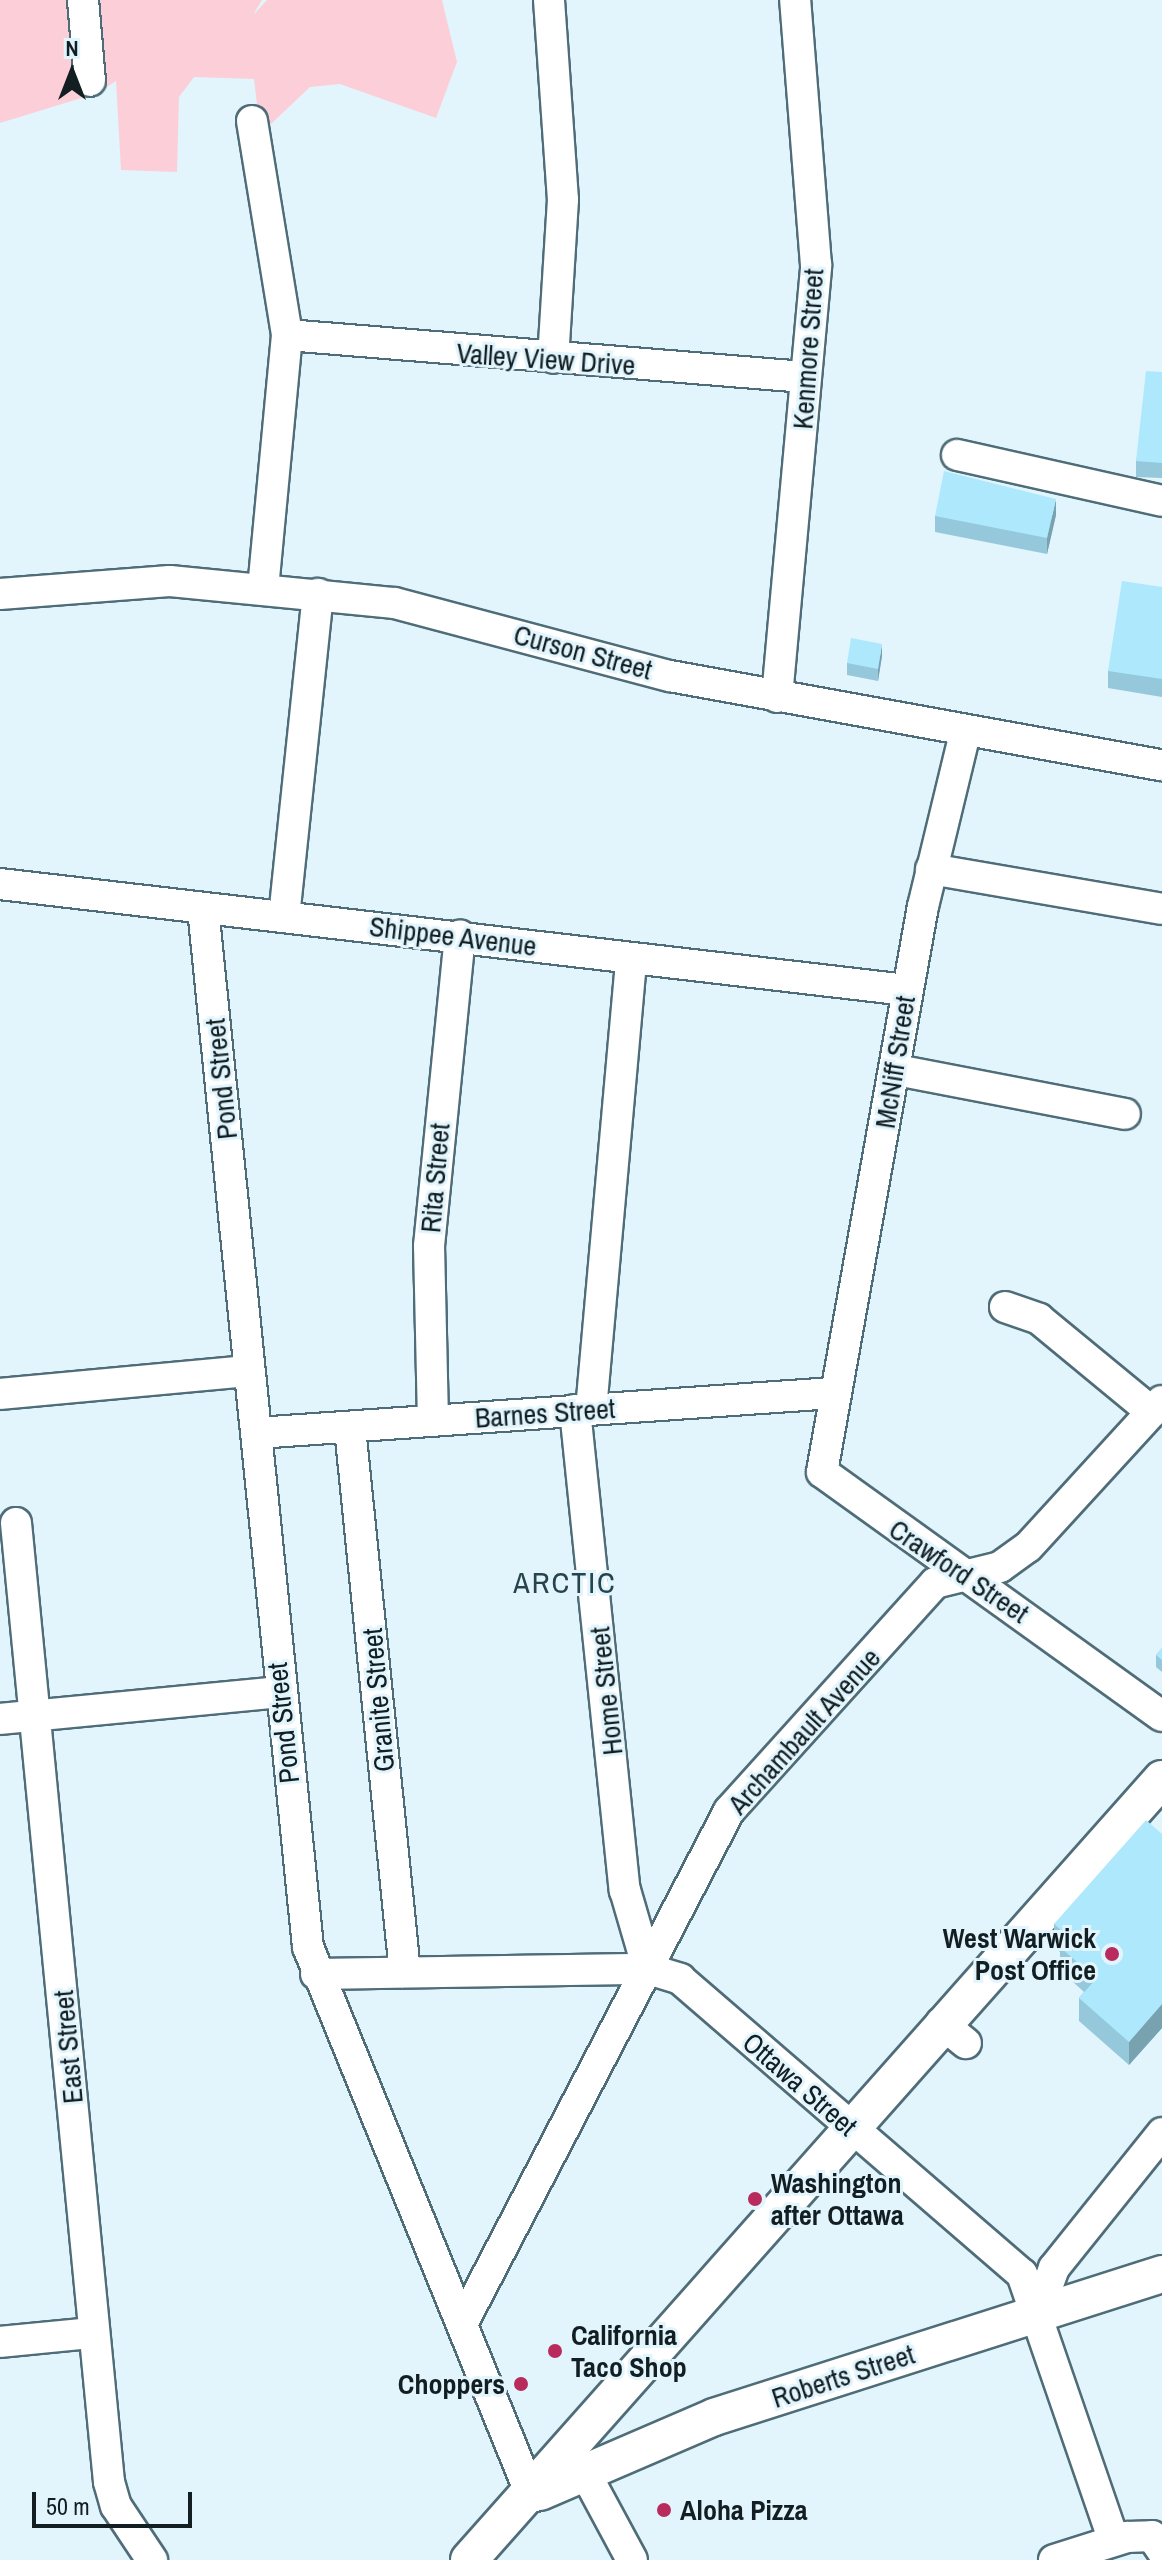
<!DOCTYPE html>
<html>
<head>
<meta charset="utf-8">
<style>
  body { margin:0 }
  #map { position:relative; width:1162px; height:2560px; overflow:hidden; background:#e2f5fd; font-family:"Archivo Narrow",sans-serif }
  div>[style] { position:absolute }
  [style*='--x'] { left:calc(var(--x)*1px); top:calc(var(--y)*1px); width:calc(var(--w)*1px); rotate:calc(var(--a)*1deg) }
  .green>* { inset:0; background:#fccfd8 }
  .roads { filter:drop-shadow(2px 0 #4f6d78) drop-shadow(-2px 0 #4f6d78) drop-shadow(0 2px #4f6d78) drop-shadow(0 -2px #4f6d78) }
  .minor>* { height:30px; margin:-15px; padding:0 15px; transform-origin:15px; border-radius:15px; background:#fff }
  .major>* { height:36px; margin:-18px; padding:0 18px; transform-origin:18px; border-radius:18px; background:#fff }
  .wall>* { inset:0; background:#95c8da }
  .shaded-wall>* { inset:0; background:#79a2b1 }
  .building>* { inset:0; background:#ade8fd }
  .dots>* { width:22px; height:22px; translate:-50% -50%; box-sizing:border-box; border:4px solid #e2f5fd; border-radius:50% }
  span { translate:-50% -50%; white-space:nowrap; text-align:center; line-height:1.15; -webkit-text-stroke:6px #e2f5fd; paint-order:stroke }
  .street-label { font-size:28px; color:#121e22 }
  .poi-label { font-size:28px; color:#121e22; font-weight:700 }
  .right { translate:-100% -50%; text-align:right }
  .left { translate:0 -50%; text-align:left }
  .neighbourhood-label { font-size:30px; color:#27444e; letter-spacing:2px }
  .north { position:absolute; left:32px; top:32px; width:80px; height:80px; -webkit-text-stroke:6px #e2f5fd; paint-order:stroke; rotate:0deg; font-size:22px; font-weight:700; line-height:32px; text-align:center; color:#121e22 }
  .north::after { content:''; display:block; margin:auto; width:28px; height:36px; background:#121e22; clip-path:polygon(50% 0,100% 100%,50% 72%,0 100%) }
  .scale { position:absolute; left:32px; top:2492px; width:160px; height:36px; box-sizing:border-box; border:4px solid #121e22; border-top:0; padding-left:10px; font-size:24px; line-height:28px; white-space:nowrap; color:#121e22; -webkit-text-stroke:6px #e2f5fd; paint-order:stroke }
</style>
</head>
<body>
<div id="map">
  <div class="green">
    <div style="clip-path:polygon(0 0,262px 0,253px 15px,267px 0,442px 0,457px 62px,436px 118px,340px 84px,310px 87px,271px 124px,258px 113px,254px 79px,194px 77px,179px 97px,177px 172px,121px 170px,116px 81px,98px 93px,0 123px)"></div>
  </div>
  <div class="roads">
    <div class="minor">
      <div style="--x:83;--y:0;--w:81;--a:85.1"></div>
      <div style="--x:549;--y:0;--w:200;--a:86"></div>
      <div style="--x:563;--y:200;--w:158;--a:93.6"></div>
      <div style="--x:252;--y:121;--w:217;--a:80.7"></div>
      <div style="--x:287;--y:335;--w:254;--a:95.4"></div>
      <div style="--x:287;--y:335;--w:520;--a:4.64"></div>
      <div style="--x:957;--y:455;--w:210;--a:12.6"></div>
      <div style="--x:0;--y:594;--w:170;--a:-4.4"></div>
      <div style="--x:170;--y:581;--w:226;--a:5.6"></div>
      <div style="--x:395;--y:603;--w:285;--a:14.9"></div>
      <div style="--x:670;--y:676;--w:500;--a:10.3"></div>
      <div style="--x:777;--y:697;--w:434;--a:-84.8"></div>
      <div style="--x:816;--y:265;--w:266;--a:-94.5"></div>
      <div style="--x:965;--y:733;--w:178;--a:103.6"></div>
      <div style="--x:923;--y:906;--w:575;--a:100.12"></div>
      <div style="--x:822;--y:1472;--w:418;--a:35.7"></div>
      <div style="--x:931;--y:869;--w:234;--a:9.8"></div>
      <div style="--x:0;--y:884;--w:913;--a:6.67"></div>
      <div style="--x:203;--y:908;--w:1044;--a:84.23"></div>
      <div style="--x:308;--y:1947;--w:594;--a:67.84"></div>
      <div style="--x:284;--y:917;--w:325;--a:-84"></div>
      <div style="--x:897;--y:1070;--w:232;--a:10.9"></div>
      <div style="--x:1005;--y:1307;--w:36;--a:19"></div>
      <div style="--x:1039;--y:1319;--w:146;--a:39.5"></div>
      <div style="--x:0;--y:1394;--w:250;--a:-5.3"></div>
      <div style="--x:575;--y:1410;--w:483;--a:84.1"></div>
      <div style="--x:625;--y:1890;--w:82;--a:73.8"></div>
      <div style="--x:591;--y:1410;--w:452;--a:-84.9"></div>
      <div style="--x:433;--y:1421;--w:175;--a:-91.3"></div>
      <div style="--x:429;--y:1246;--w:312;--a:-84.3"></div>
      <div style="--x:350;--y:1428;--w:547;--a:84.23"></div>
      <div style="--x:257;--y:1433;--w:578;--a:-3.97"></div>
      <div style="--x:16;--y:1523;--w:963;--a:84.46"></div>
      <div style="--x:109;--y:2482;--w:25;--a:74"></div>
      <div style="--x:116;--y:2506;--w:65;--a:56.3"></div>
      <div style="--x:0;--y:1719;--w:280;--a:-5.5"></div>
      <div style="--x:316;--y:1974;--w:332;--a:-0.9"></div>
      <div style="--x:648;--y:1969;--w:34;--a:17"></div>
      <div style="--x:680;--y:1979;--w:452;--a:40.8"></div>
      <div style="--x:1022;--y:2274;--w:280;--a:71"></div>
      <div style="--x:941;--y:2023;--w:32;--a:39"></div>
      <div style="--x:1038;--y:2312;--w:47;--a:-70"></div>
      <div style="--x:1054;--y:2268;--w:173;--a:-51.3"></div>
      <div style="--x:462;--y:2324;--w:578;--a:-62.5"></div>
      <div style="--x:729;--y:1811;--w:307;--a:-47.9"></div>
      <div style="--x:935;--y:1583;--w:67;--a:-13.8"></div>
      <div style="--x:1000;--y:1567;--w:34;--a:-36"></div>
      <div style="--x:1028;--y:1547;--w:198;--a:-47.5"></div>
      <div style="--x:0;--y:2342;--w:91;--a:-5.6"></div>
      <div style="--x:583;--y:2469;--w:103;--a:61.7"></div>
      <div style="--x:1054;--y:2560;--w:77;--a:-17.5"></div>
      <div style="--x:1127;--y:2537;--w:25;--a:-2"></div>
      <div style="--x:1152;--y:2536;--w:18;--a:56"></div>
    </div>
    <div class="major">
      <div style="--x:540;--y:2492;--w:189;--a:-23.3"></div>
      <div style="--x:714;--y:2417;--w:470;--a:-17.7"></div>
      <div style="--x:469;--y:2560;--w:1044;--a:-48.42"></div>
    </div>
  </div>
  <div class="wall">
    <div style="clip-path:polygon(1162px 372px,1162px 478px,1136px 477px,1136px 461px)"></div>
    <div style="clip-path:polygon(1056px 515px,1047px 554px,935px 532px,935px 516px)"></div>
    <div style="clip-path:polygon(1162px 587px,1162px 697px,1108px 688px,1108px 671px)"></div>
    <div style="clip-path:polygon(882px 656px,878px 681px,847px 675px,847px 663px)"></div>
    <div style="clip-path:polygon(1162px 1648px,1162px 1672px,1156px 1667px,1156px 1655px)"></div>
    <div style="clip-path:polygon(1162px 1834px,1162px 2028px,1129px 2065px,1079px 2021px,1079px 1998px,1084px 1992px,1060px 1970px,1060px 1952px,1054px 1947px,1054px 1924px)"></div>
  </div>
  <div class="shaded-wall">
    <div style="clip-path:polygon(1056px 499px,1056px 515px,1047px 554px,1047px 538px)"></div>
    <div style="clip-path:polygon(882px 644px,882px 656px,878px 681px,878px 669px)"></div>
    <div style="clip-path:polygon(1162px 2004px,1162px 2028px,1129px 2065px,1129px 2042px)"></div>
  </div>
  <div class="building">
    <div style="clip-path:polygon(1146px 371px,1162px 372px,1162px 463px,1136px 461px)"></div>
    <div style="clip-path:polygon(944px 471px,1056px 499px,1047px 538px,935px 516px)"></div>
    <div style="clip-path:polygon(1122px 581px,1162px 587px,1162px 679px,1108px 671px)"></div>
    <div style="clip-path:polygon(851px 638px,882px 644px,878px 669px,847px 663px)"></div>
    <div style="clip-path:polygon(1162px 1648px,1162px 1660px,1156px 1655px)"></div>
    <div style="clip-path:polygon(1146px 1820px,1162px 1834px,1162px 2004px,1129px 2042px,1079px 1998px,1096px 1979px,1060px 1947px,1069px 1937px,1054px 1924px)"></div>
  </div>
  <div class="dots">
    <div style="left:1112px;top:1954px;background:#b92b5d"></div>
    <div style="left:755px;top:2199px;background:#b92b5d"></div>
    <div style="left:555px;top:2351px;background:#b92b5d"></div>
    <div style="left:521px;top:2384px;background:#b92b5d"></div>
    <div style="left:664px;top:2510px;background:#b92b5d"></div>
  </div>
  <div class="street-label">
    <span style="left:808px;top:349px;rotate:-86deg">Kenmore Street</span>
    <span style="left:546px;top:359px;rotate:4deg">Valley View Drive</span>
    <span style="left:583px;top:652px;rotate:15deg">Curson Street</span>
    <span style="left:453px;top:936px;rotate:7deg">Shippee Avenue</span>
    <span style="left:895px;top:1062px;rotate:-81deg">McNiff Street</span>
    <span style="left:221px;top:1079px;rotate:-96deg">Pond Street</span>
    <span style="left:435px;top:1178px;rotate:-85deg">Rita Street</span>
    <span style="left:545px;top:1413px;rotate:-4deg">Barnes Street</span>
    <span style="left:959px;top:1571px;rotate:34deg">Crawford Street</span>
    <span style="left:606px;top:1691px;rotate:-96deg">Home Street</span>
    <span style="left:378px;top:1700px;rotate:-95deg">Granite Street</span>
    <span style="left:283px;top:1723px;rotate:-96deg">Pond Street</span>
    <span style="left:804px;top:1731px;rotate:-48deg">Archambault Avenue</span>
    <span style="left:68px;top:2047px;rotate:-95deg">East Street</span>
    <span style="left:800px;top:2084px;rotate:41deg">Ottawa Street</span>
    <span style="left:843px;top:2376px;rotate:-18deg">Roberts Street</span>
  </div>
  <div class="poi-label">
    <span class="right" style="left:1096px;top:1954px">West Warwick<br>Post Office</span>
    <span class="left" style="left:771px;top:2199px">Washington<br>after Ottawa</span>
    <span class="left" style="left:571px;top:2351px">California<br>Taco Shop</span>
    <span class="right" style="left:505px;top:2384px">Choppers</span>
    <span class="left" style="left:680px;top:2510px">Aloha Pizza</span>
  </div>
  <div class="neighbourhood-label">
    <span style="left:565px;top:1582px">ARCTIC</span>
  </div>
  <div class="north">N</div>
  <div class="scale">50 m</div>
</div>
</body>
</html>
